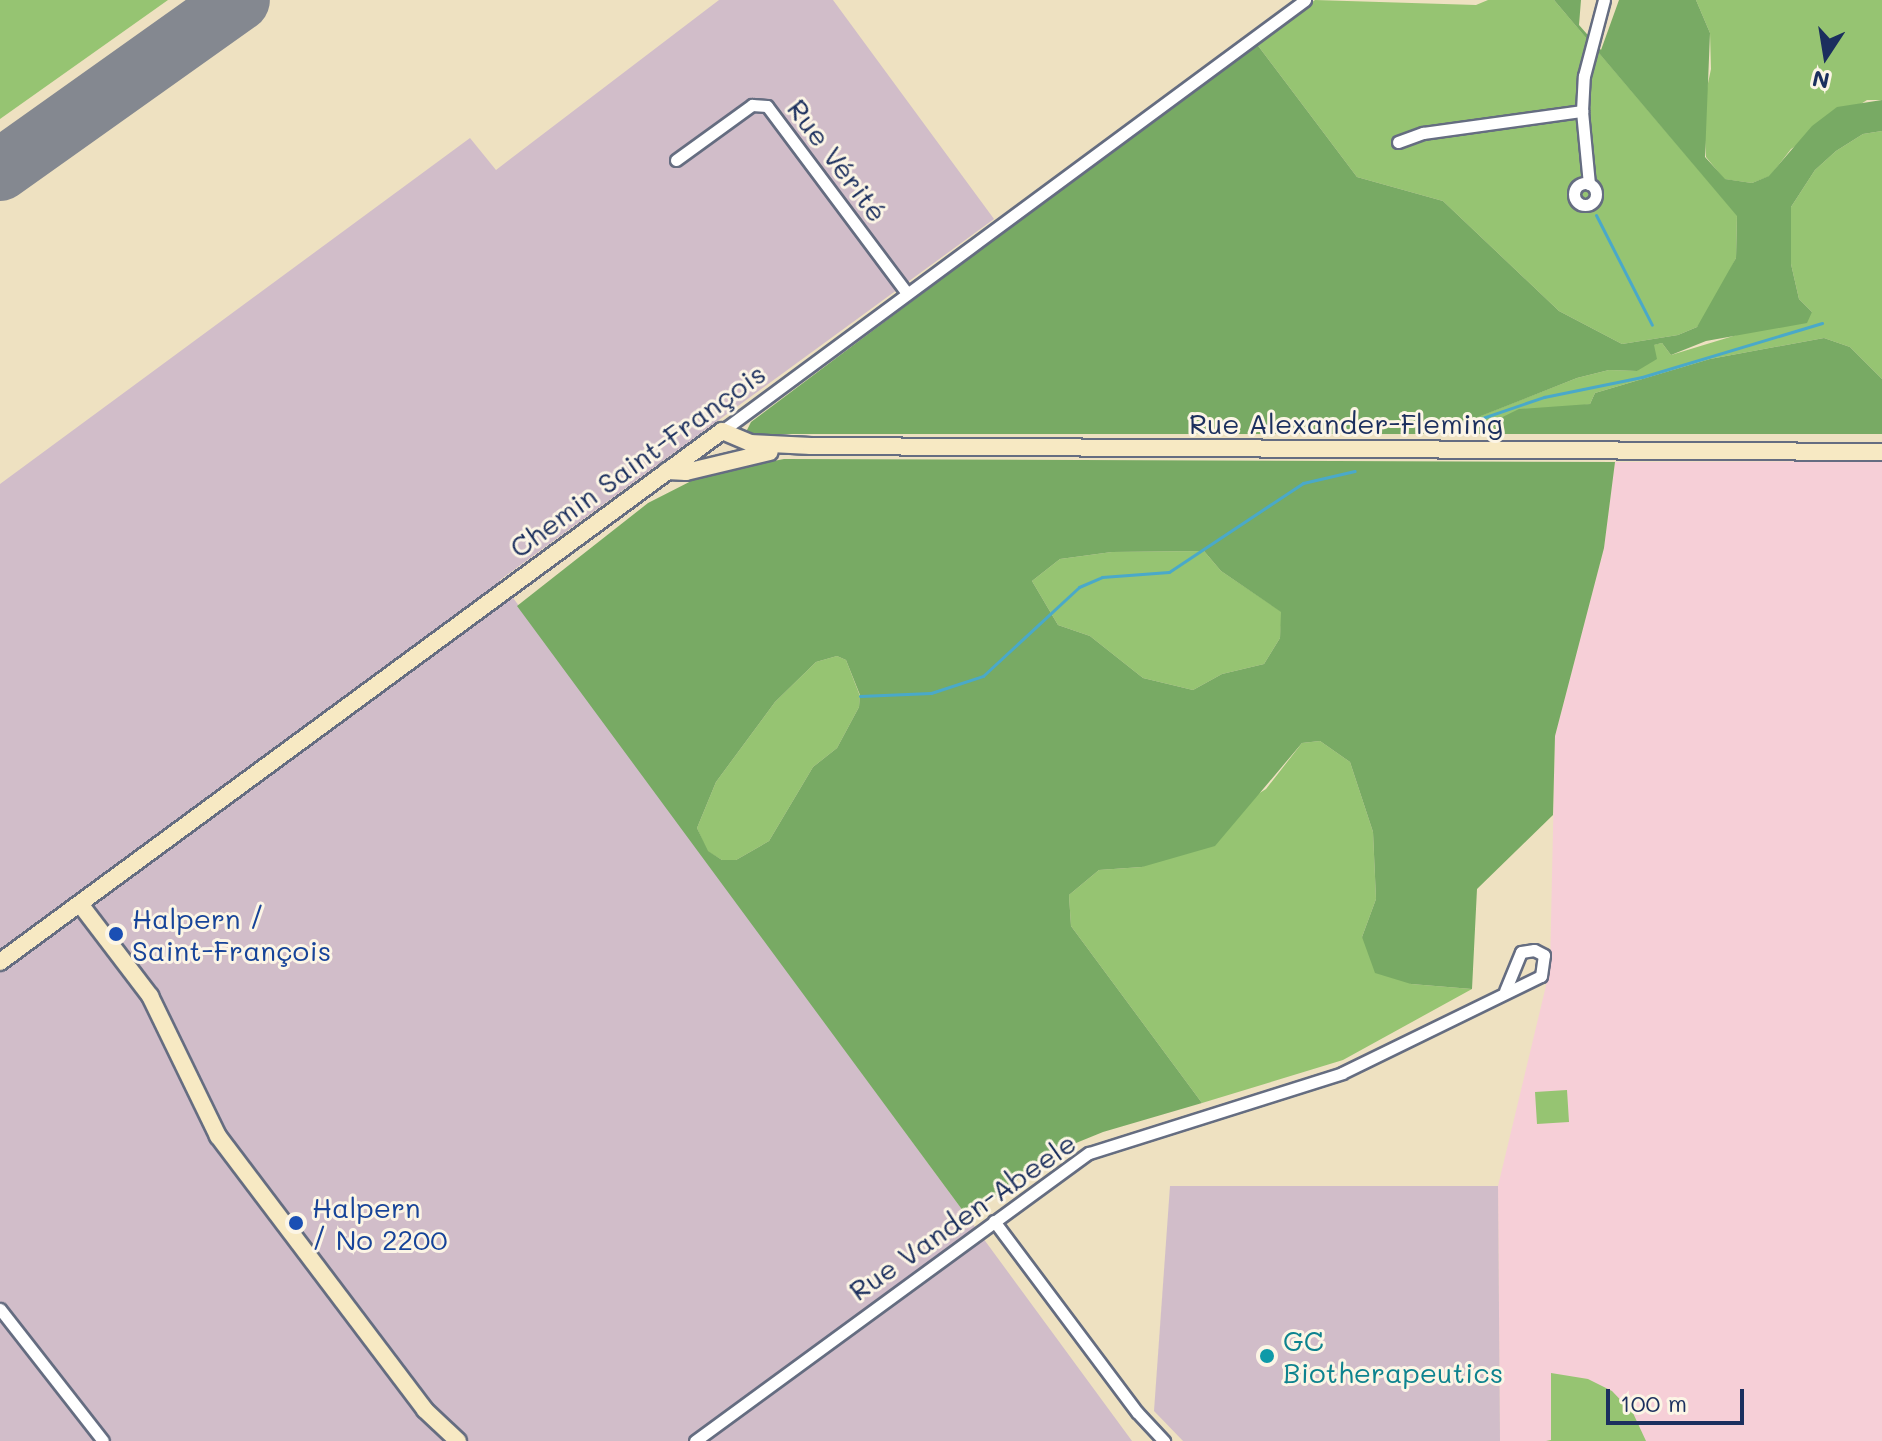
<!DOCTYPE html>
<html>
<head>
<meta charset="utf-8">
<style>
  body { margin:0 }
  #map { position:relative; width:1882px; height:1441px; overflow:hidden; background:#eee1c1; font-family:Mali,sans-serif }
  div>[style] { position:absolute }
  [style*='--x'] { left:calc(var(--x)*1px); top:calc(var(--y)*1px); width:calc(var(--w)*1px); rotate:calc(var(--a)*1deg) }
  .built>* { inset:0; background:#f6cfd7 }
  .industrial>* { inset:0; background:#d1bdc9 }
  .green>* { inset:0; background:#96c472 }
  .forest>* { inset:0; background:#78aa64 }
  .stream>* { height:3px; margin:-1.5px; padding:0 1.5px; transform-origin:1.5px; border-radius:1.5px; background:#4aa9c9 }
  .runway>* { height:62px; margin:-31px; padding:0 31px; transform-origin:31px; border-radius:31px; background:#848890 }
  .roads { filter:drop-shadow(2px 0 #656d81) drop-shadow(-2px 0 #656d81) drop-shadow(0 2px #656d81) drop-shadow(0 -2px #656d81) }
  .street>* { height:11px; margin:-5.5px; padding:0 5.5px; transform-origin:5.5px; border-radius:5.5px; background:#fff }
  .street>.ring { margin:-5.5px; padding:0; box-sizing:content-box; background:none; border:11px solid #fff; border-radius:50% }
  .secondary>* { height:16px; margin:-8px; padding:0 8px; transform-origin:8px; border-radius:8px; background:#f7e9c3 }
  .dots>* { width:22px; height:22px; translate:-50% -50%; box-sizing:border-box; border:4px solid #fcf5e5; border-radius:50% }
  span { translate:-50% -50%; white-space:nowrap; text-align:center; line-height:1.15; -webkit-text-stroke:6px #fcf5e5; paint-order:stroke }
  .street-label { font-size:28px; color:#1b2f5e }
  .transit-label { font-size:28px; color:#164399 }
  .left { translate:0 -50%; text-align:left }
  .culture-label { font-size:28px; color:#0d838f }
  .north { position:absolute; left:1786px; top:16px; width:80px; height:80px; -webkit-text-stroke:6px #fcf5e5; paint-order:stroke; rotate:192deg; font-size:22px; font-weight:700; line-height:32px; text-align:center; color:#1b2f5e }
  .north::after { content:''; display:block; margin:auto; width:28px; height:36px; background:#1b2f5e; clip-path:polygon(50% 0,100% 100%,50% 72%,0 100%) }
  .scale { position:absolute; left:1606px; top:1389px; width:138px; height:36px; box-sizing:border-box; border:4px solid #1b2f5e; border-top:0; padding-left:10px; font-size:24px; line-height:28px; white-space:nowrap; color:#1b2f5e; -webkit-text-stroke:6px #fcf5e5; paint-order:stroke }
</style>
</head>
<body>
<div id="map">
  <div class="built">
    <div style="clip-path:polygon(1882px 461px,1882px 1441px,1500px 1441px,1498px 1186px,1550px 969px,1555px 736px,1604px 548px,1615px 462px)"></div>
  </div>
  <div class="industrial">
    <div style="clip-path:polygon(719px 0,833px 0,994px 219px,500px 580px,1132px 1441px,0 1441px,0 484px,470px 138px,496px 170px)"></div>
    <div style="clip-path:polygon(1170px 1186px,1498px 1186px,1500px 1441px,1183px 1441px,1154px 1411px)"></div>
  </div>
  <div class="green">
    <div style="clip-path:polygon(0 0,168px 0,0 119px)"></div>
    <div style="clip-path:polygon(1315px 0,1476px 5px,1488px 0,1554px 0,1737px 215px,1736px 258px,1709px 313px,1697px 327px,1678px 335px,1622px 344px,1559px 311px,1443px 201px,1357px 177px,1256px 43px)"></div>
    <div style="clip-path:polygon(1696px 0,1882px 0,1882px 100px,1867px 100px,1791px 149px,1770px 176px,1752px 183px,1724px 179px,1706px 157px,1703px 107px,1711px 69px,1710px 33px)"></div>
    <div style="clip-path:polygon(1882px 131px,1882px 379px,1850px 347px,1824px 338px,1710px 359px,1595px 393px,1590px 404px,1465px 427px,1462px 423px,1577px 378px,1609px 370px,1637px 371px,1653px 345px,1662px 343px,1671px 355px,1812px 312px,1799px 299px,1791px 264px,1791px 207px,1815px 170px,1836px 151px,1863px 134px)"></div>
    <div style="clip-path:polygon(1204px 551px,1221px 571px,1282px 612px,1280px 638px,1264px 664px,1222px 674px,1193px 690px,1143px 678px,1090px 636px,1058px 625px,1032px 581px,1060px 559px,1112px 552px)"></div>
    <div style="clip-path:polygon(837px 656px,846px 660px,860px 696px,859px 707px,837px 748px,813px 767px,769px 841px,736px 860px,722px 860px,707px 851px,697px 828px,716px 782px,775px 702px,816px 662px)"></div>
    <div style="clip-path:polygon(1320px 741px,1350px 762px,1373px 832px,1376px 899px,1362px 937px,1411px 984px,1472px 989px,1343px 1060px,1202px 1103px,1071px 926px,1069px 895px,1099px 870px,1142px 867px,1266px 789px,1302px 743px)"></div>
    <div style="clip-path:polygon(1567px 1090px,1569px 1122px,1537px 1124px,1535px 1092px)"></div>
    <div style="clip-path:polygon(1551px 1373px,1588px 1379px,1612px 1391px,1633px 1413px,1646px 1441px,1546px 1441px,1551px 1440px)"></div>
  </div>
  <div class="forest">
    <div style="clip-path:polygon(1554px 0,1581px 0,1579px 25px,1601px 50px,1619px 0,1696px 0,1710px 33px,1705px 157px,1725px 179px,1752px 183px,1769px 176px,1812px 126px,1837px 107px,1882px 100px,1882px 131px,1863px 134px,1836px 151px,1815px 170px,1791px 207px,1791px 264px,1799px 299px,1812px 312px,1807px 323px,1706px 341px,1671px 355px,1662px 343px,1654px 345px,1657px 359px,1637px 371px,1609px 370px,1577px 378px,1463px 423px,1465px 427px,1482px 427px,1519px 409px,1590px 404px,1595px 393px,1710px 359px,1824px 338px,1850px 347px,1882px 379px,1882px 434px,745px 434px,751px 422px,1256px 43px,1357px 177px,1443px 201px,1559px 311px,1622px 344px,1678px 335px,1697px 327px,1736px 258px,1737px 216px)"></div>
    <div style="clip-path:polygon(evenodd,784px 459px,1615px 462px,1604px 548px,1555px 736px,1553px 815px,1477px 889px,1472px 989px,1411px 984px,1375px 973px,1362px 937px,1376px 899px,1373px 832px,1350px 762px,1320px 741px,1302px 743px,1215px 846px,1142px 867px,1099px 870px,1069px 895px,1071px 926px,1202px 1103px,1103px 1132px,1049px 1154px,969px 1219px,517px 606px,648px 503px,703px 475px,784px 459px,1204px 551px,1221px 571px,1281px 612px,1280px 638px,1264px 664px,1222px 674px,1193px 690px,1143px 678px,1090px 636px,1058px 625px,1032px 581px,1060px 559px,1112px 552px,1204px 551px,784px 459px,837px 656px,846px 660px,860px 695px,859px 707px,837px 748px,813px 767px,769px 841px,736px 860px,722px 860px,708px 851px,697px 828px,716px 782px,775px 702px,816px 662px,837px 656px)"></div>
  </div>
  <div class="stream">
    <div style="--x:1596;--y:215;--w:123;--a:63"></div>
    <div style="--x:1462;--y:425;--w:87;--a:-18.9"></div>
    <div style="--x:1544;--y:397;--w:100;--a:-11.5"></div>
    <div style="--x:1642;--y:377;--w:188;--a:-16.7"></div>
    <div style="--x:860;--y:696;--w:71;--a:-2.4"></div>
    <div style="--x:931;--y:693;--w:55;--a:-18.1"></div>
    <div style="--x:983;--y:676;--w:131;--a:-42.8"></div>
    <div style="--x:1079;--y:587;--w:25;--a:-23"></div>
    <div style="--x:1102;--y:577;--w:67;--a:-4.3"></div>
    <div style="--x:1169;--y:572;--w:161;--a:-33.6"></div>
    <div style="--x:1303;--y:483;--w:53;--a:-13"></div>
  </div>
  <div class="runway">
    <div style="--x:0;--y:170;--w:293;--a:-35.4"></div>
  </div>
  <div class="roads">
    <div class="street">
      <div style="--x:1398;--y:142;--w:27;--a:-20"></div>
      <div style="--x:1423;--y:133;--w:161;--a:-7.9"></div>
      <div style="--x:676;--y:160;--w:94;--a:-35.9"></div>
      <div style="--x:752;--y:105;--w:15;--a:4"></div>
      <div style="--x:767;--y:106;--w:234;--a:53.2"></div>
      <div class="ring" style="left:1574px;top:183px;width:11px;height:11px"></div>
      <div style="--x:1589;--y:184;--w:73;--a:-95.5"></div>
      <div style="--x:1582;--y:111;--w:35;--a:-87"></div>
      <div style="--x:1584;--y:76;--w:79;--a:-75.3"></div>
      <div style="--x:722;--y:431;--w:725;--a:-36.47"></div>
      <div style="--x:994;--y:1221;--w:239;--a:53.2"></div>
      <div style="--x:1137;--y:1412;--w:40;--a:47"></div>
      <div style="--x:0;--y:1309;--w:167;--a:52"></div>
      <div style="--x:695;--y:1441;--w:488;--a:-36.2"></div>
      <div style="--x:1089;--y:1153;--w:265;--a:-17.5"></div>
      <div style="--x:1342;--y:1073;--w:221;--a:-26"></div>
      <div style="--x:1541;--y:976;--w:21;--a:-82"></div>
      <div style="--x:1544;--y:955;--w:11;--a:-153"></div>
      <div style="--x:1534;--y:950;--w:13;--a:171"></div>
      <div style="--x:1521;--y:952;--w:42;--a:112.3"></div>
    </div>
    <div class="secondary">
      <div style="--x:667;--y:471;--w:19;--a:3"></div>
      <div style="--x:686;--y:472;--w:86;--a:-13.4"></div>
      <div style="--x:80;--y:904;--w:116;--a:52.7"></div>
      <div style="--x:150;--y:996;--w:156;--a:64.1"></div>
      <div style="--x:218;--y:1136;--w:343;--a:52.9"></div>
      <div style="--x:425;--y:1410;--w:45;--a:43.2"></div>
      <div style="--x:0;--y:962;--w:896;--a:-36.33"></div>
      <div style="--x:722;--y:431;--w:30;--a:23"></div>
      <div style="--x:750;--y:443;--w:61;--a:2.8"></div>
      <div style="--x:811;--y:446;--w:1071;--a:0.32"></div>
    </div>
  </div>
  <div class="dots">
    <div style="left:116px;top:934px;background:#1a4fb4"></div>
    <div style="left:296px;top:1223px;background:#1a4fb4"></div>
    <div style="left:1267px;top:1356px;background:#0f9aa8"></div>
  </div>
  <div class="street-label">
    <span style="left:838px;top:160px;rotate:53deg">Rue Vérité</span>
    <span style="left:1346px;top:423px">Rue Alexander-Fleming</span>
    <span style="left:637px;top:460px;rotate:-36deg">Chemin Saint-François</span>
    <span style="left:962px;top:1216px;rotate:-35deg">Rue Vanden-Abeele</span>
  </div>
  <div class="transit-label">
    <span class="left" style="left:132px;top:934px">Halpern /<br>Saint-François</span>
    <span class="left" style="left:312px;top:1223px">Halpern<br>/ No 2200</span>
  </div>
  <div class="culture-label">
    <span class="left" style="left:1283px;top:1356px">GC<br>Biotherapeutics</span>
  </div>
  <div class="north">N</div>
  <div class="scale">100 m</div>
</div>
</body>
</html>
